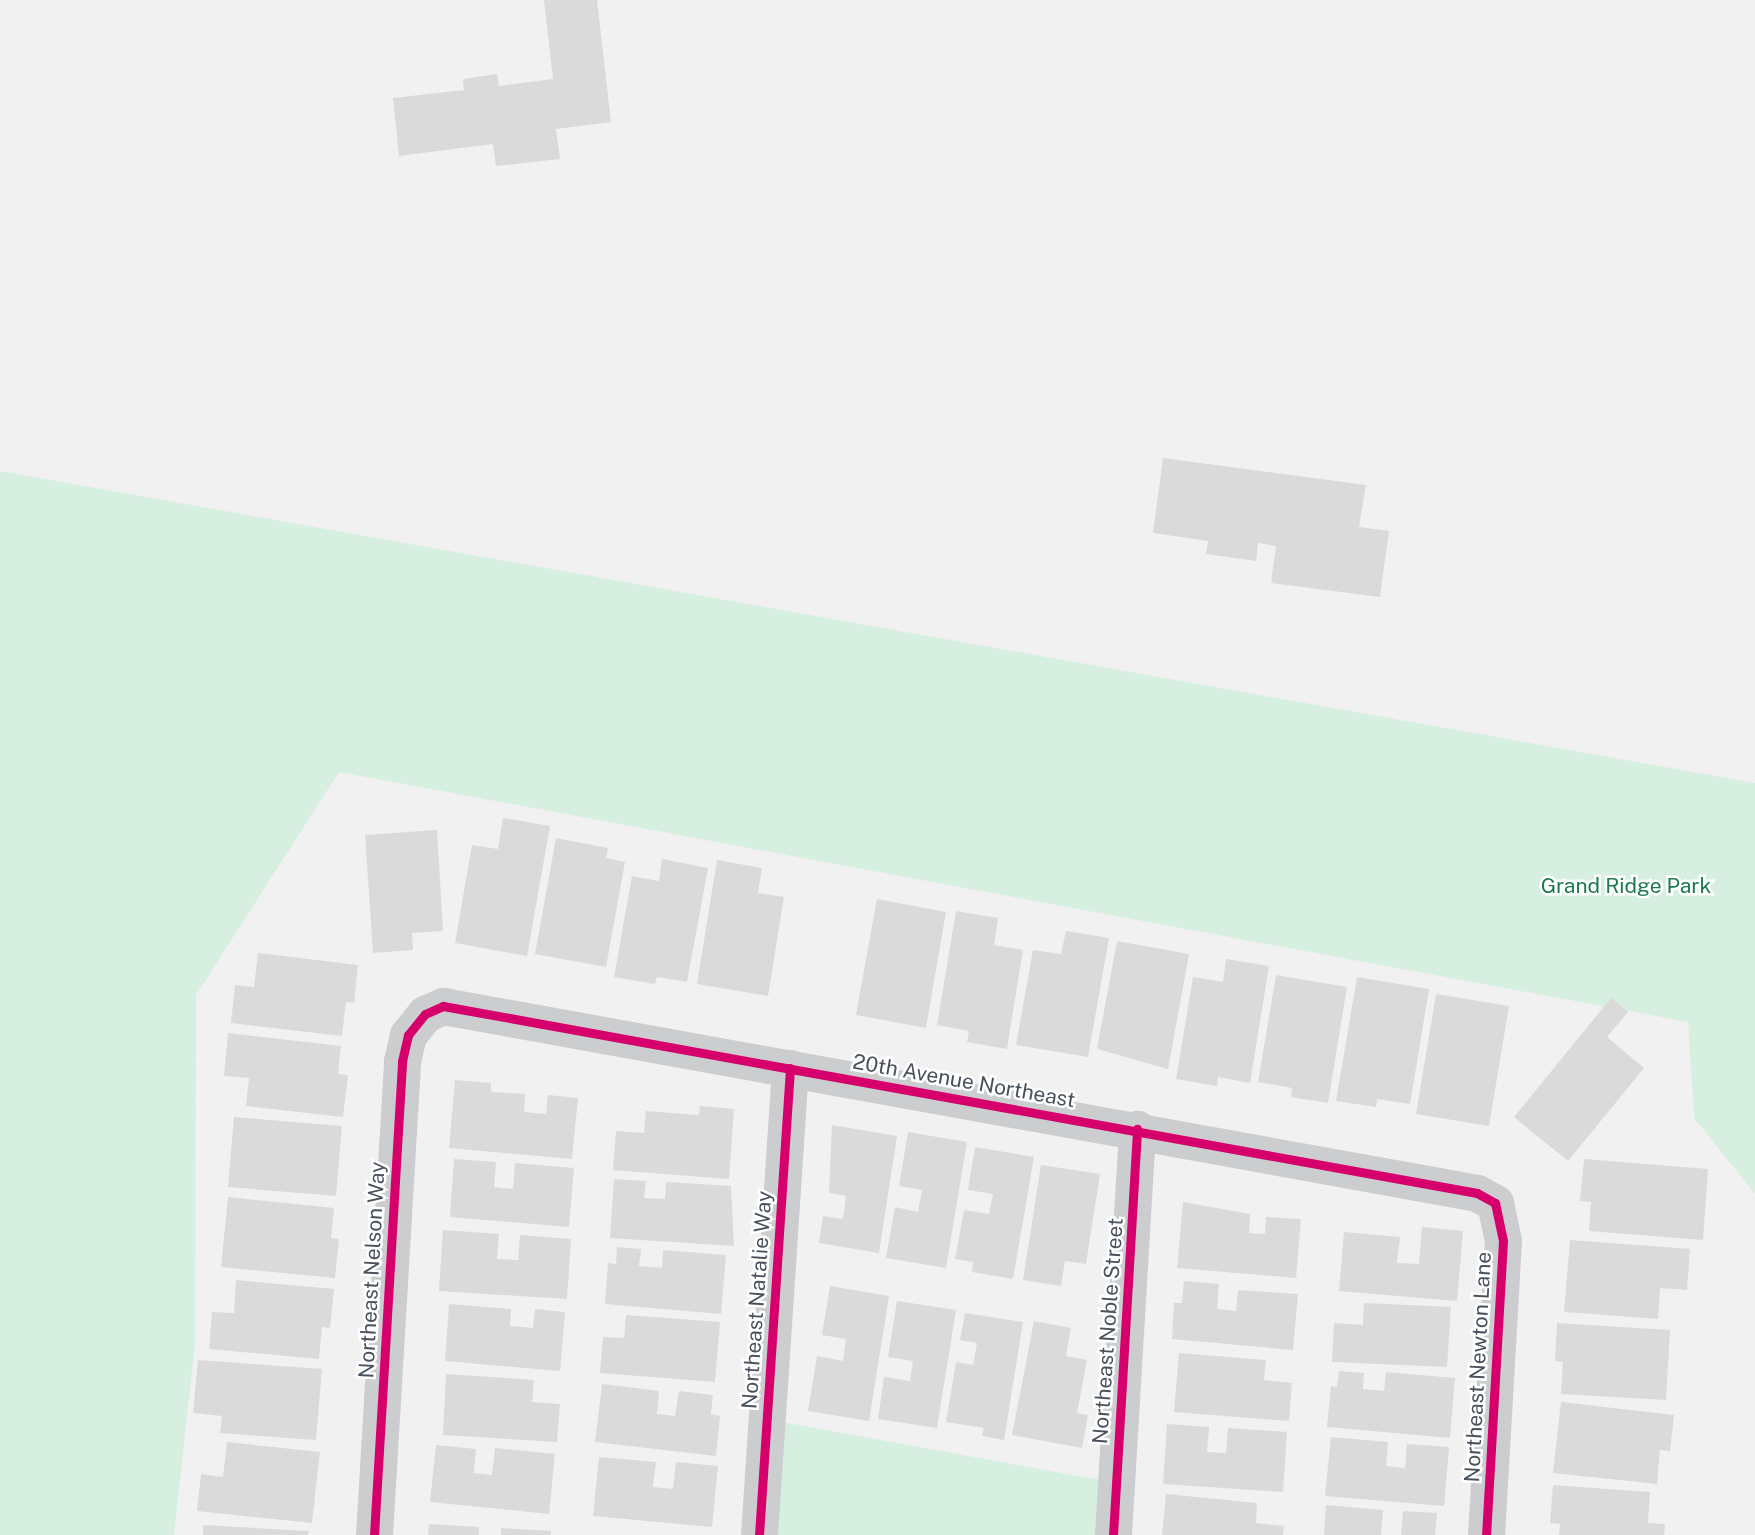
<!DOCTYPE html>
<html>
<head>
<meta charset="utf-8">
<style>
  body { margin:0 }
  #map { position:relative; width:1755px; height:1535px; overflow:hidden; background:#f1f1f1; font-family:"Public Sans",sans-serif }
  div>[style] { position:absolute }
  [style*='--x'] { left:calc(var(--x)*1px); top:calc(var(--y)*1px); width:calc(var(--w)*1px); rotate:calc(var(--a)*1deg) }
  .green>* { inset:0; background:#d7efe0 }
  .building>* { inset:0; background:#dadadb }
  .street>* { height:37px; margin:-18.5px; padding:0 18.5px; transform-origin:18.5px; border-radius:18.5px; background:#cbcdcf }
  .cycleway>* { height:9px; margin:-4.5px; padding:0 4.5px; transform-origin:4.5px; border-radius:4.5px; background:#d6006c }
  span { translate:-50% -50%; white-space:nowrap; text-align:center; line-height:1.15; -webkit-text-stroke:5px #fff; paint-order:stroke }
  .park-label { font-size:21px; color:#1c7a4e }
  .street-label { font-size:21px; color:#49525c }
</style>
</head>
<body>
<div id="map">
  <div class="green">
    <div style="clip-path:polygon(0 471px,1755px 783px,1755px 1194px,1694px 1118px,1688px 1022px,339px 772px,196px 995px,195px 1343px,174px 1535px,0 1535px)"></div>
    <div style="clip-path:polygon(766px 1419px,1116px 1483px,1113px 1535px,760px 1535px)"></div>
  </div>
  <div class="building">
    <div style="clip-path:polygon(544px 0,597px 0,611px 122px,556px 129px,560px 159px,496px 166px,493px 144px,399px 156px,393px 98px,464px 90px,463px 79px,497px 74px,499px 86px,553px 79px)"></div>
    <div style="clip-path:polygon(1163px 458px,1366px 485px,1359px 527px,1389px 531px,1380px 597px,1271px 583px,1276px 546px,1258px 543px,1256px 561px,1206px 554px,1208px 541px,1153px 533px)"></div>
    <div style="clip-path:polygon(503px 818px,550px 826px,527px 956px,455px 943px,472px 845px,498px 849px)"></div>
    <div style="clip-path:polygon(437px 830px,443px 931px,412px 933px,413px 950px,373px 953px,365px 835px)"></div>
    <div style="clip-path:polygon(556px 838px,608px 848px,606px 858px,625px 862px,606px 967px,535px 954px)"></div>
    <div style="clip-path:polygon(662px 859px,708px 868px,687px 982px,657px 977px,655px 984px,614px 977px,632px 876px,659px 881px)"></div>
    <div style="clip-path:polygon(717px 860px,762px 868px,758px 893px,784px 897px,768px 996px,697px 984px)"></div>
    <div style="clip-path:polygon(877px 899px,946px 912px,926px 1028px,856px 1015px)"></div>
    <div style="clip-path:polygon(956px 911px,998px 918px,994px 945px,1023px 950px,1007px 1049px,967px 1042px,969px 1031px,937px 1025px)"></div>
    <div style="clip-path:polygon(1066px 931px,1109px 938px,1088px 1057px,1016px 1045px,1033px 950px,1061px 954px)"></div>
    <div style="clip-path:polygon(1117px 941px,1189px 954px,1168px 1069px,1097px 1049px)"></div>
    <div style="clip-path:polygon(258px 953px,358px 965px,354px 1003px,346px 1002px,342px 1036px,231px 1023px,235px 985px,254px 987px)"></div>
    <div style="clip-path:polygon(1226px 959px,1269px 966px,1250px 1083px,1218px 1077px,1217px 1086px,1176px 1079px,1193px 977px,1223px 982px)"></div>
    <div style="clip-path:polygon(1276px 975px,1347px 987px,1328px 1103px,1291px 1097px,1292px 1088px,1258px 1082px)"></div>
    <div style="clip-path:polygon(1357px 977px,1429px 989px,1410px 1104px,1377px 1099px,1376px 1107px,1336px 1101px)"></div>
    <div style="clip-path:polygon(1436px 994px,1509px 1006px,1489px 1126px,1416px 1114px)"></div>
    <div style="clip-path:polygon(1611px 998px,1628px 1012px,1607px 1037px,1644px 1068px,1568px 1161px,1514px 1117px)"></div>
    <div style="clip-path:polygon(228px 1033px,341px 1046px,338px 1074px,348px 1075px,343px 1117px,246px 1106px,249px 1078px,224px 1076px)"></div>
    <div style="clip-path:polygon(455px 1080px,491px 1083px,491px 1092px,525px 1094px,524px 1112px,546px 1114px,548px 1095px,578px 1098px,572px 1159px,449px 1148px)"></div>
    <div style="clip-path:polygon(700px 1106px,734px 1109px,729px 1179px,613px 1170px,616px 1131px,644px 1133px,646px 1111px,699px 1115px)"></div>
    <div style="clip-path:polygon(234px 1117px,342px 1126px,336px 1196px,228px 1187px)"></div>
    <div style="clip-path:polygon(832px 1125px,897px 1136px,879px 1253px,819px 1243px,823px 1216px,843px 1219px,846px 1196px,829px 1193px)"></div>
    <div style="clip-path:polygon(908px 1132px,967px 1142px,946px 1268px,886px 1258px,895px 1207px,918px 1212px,922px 1190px,899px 1186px)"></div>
    <div style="clip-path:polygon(975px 1147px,1034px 1157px,1013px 1279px,972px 1272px,973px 1262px,955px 1259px,964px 1210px,989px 1214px,993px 1194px,968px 1190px)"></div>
    <div style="clip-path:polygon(454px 1159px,496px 1162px,494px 1187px,513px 1189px,515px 1163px,574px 1168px,569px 1227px,450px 1217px)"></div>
    <div style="clip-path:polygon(1584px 1159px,1708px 1169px,1703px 1240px,1589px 1231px,1591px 1202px,1580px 1201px)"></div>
    <div style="clip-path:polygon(1041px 1165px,1100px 1174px,1086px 1264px,1065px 1261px,1061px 1286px,1023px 1280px)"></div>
    <div style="clip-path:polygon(614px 1179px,646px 1181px,644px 1198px,665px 1199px,666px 1182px,731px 1186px,734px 1246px,610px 1238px)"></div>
    <div style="clip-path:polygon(228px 1197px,334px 1208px,331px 1238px,339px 1239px,335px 1278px,221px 1267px)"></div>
    <div style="clip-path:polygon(1183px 1202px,1250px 1214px,1249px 1233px,1265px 1234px,1266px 1217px,1301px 1219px,1296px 1278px,1177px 1268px)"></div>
    <div style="clip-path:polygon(1422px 1227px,1463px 1231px,1457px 1301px,1339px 1291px,1344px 1232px,1400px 1237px,1397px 1263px,1419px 1264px)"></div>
    <div style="clip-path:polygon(443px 1230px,499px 1234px,497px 1259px,518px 1260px,520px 1235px,571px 1239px,567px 1299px,439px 1291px)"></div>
    <div style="clip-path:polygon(1570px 1240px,1690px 1249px,1687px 1290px,1660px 1288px,1658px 1319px,1564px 1312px)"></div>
    <div style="clip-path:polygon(617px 1247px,641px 1249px,639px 1266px,662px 1268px,663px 1250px,726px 1255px,721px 1314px,605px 1304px,608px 1263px,616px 1264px)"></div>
    <div style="clip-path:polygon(236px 1280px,334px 1289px,330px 1328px,322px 1327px,319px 1359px,209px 1349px,212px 1312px,234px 1313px)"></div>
    <div style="clip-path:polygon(1184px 1281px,1219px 1284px,1217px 1309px,1236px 1311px,1238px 1290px,1298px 1294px,1293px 1350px,1172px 1339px,1174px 1303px,1182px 1303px)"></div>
    <div style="clip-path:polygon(830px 1286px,889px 1296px,869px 1421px,808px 1411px,817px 1356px,843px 1361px,846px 1339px,822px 1335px)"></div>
    <div style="clip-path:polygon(897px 1301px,956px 1310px,937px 1428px,878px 1419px,884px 1377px,910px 1381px,913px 1361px,888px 1357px)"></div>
    <div style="clip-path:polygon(1364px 1303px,1451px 1307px,1447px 1367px,1332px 1362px,1334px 1323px,1363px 1325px)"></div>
    <div style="clip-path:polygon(449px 1304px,511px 1309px,510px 1326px,533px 1328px,535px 1309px,565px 1312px,560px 1371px,445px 1361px)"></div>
    <div style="clip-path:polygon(965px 1313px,1023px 1322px,1004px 1440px,982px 1436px,984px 1428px,946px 1422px,956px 1362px,973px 1365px,977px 1343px,960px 1340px)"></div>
    <div style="clip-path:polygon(626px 1315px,720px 1322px,715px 1382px,600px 1373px,603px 1337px,624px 1338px)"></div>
    <div style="clip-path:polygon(1034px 1321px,1071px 1328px,1066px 1356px,1087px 1360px,1077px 1413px,1088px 1415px,1082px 1448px,1012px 1435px)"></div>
    <div style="clip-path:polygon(1557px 1323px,1670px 1330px,1666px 1400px,1561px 1394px,1563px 1362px,1555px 1361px)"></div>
    <div style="clip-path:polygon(1179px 1353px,1266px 1360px,1264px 1380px,1292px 1383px,1289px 1421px,1174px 1412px)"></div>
    <div style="clip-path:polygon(198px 1360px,322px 1369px,316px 1440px,220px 1433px,222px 1416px,193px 1413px)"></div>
    <div style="clip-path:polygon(1339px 1371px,1364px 1373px,1363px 1389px,1384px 1391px,1386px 1372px,1455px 1378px,1450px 1438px,1327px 1427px,1331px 1386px,1337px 1387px)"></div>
    <div style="clip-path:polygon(446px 1374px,534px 1380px,532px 1402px,560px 1404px,557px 1442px,443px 1435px)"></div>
    <div style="clip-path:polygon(602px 1384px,659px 1391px,657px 1414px,675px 1416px,679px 1391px,713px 1395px,711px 1414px,720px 1416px,716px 1456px,595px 1442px)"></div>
    <div style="clip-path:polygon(1561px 1402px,1674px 1415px,1670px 1451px,1660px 1450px,1657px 1484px,1553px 1473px)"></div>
    <div style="clip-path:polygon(1167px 1424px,1209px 1427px,1207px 1452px,1226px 1453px,1228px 1428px,1287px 1432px,1283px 1492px,1163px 1484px)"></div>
    <div style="clip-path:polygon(1331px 1437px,1388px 1442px,1386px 1466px,1405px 1468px,1407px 1444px,1449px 1447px,1444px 1506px,1325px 1496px)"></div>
    <div style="clip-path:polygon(227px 1442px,320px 1452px,312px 1523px,197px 1511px,201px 1474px,223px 1477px)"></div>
    <div style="clip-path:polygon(436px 1445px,476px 1449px,474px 1473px,492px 1475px,495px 1448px,555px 1454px,549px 1514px,430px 1502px)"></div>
    <div style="clip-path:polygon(599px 1457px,656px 1462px,653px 1487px,673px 1489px,676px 1462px,718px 1466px,712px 1527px,593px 1516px)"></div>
    <div style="clip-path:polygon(1553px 1485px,1650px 1492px,1648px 1523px,1665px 1524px,1664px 1535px,1559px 1535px,1560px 1524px,1550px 1523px)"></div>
    <div style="clip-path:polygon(1166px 1494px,1257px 1503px,1256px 1523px,1284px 1526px,1283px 1535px,1162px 1535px)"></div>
    <div style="clip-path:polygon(1326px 1505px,1383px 1510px,1381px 1535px,1324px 1535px)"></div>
    <div style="clip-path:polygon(1403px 1511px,1437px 1513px,1435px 1535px,1401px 1535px)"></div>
    <div style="clip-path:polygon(429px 1524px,479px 1527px,479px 1535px,428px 1535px)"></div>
    <div style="clip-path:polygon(203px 1525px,309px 1531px,308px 1535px,203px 1535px)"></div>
    <div style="clip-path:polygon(501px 1528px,551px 1531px,551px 1535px,501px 1535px)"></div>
  </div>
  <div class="street">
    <div style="--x:374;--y:1535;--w:475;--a:-86.6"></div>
    <div style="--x:402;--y:1061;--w:27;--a:-77"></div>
    <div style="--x:408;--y:1035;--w:27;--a:-51"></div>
    <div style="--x:425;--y:1014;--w:20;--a:-24"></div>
    <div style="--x:443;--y:1006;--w:1051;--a:10.25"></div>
    <div style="--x:1477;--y:1193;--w:21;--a:29"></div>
    <div style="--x:1495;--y:1203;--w:39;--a:78"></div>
    <div style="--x:1503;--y:1241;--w:294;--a:93.3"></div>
    <div style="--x:759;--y:1535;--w:468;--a:-86.2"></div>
    <div style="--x:1113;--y:1535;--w:407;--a:-86.6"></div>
  </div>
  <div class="cycleway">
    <div style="--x:374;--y:1535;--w:475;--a:-86.6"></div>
    <div style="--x:402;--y:1061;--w:27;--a:-77"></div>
    <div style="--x:408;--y:1035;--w:27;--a:-51"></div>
    <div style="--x:425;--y:1014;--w:20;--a:-24"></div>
    <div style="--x:443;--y:1006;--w:1051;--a:10.25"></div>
    <div style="--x:1477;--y:1193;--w:21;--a:29"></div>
    <div style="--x:1495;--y:1203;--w:39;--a:78"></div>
    <div style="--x:1503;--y:1241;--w:294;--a:93.3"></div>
    <div style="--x:759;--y:1535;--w:468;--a:-86.2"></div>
    <div style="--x:1113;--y:1535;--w:407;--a:-86.6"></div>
  </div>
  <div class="park-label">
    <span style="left:1626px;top:886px">Grand Ridge Park</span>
  </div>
  <div class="street-label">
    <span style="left:964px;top:1081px;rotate:10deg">20th Avenue Northeast</span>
    <span style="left:372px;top:1270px;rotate:-87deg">Northeast Nelson Way</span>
    <span style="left:757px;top:1300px;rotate:-86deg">Northeast Natalie Way</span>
    <span style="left:1108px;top:1331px;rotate:-86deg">Northeast Noble Street</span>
    <span style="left:1478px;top:1367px;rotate:-87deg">Northeast Newton Lane</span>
  </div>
</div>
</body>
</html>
